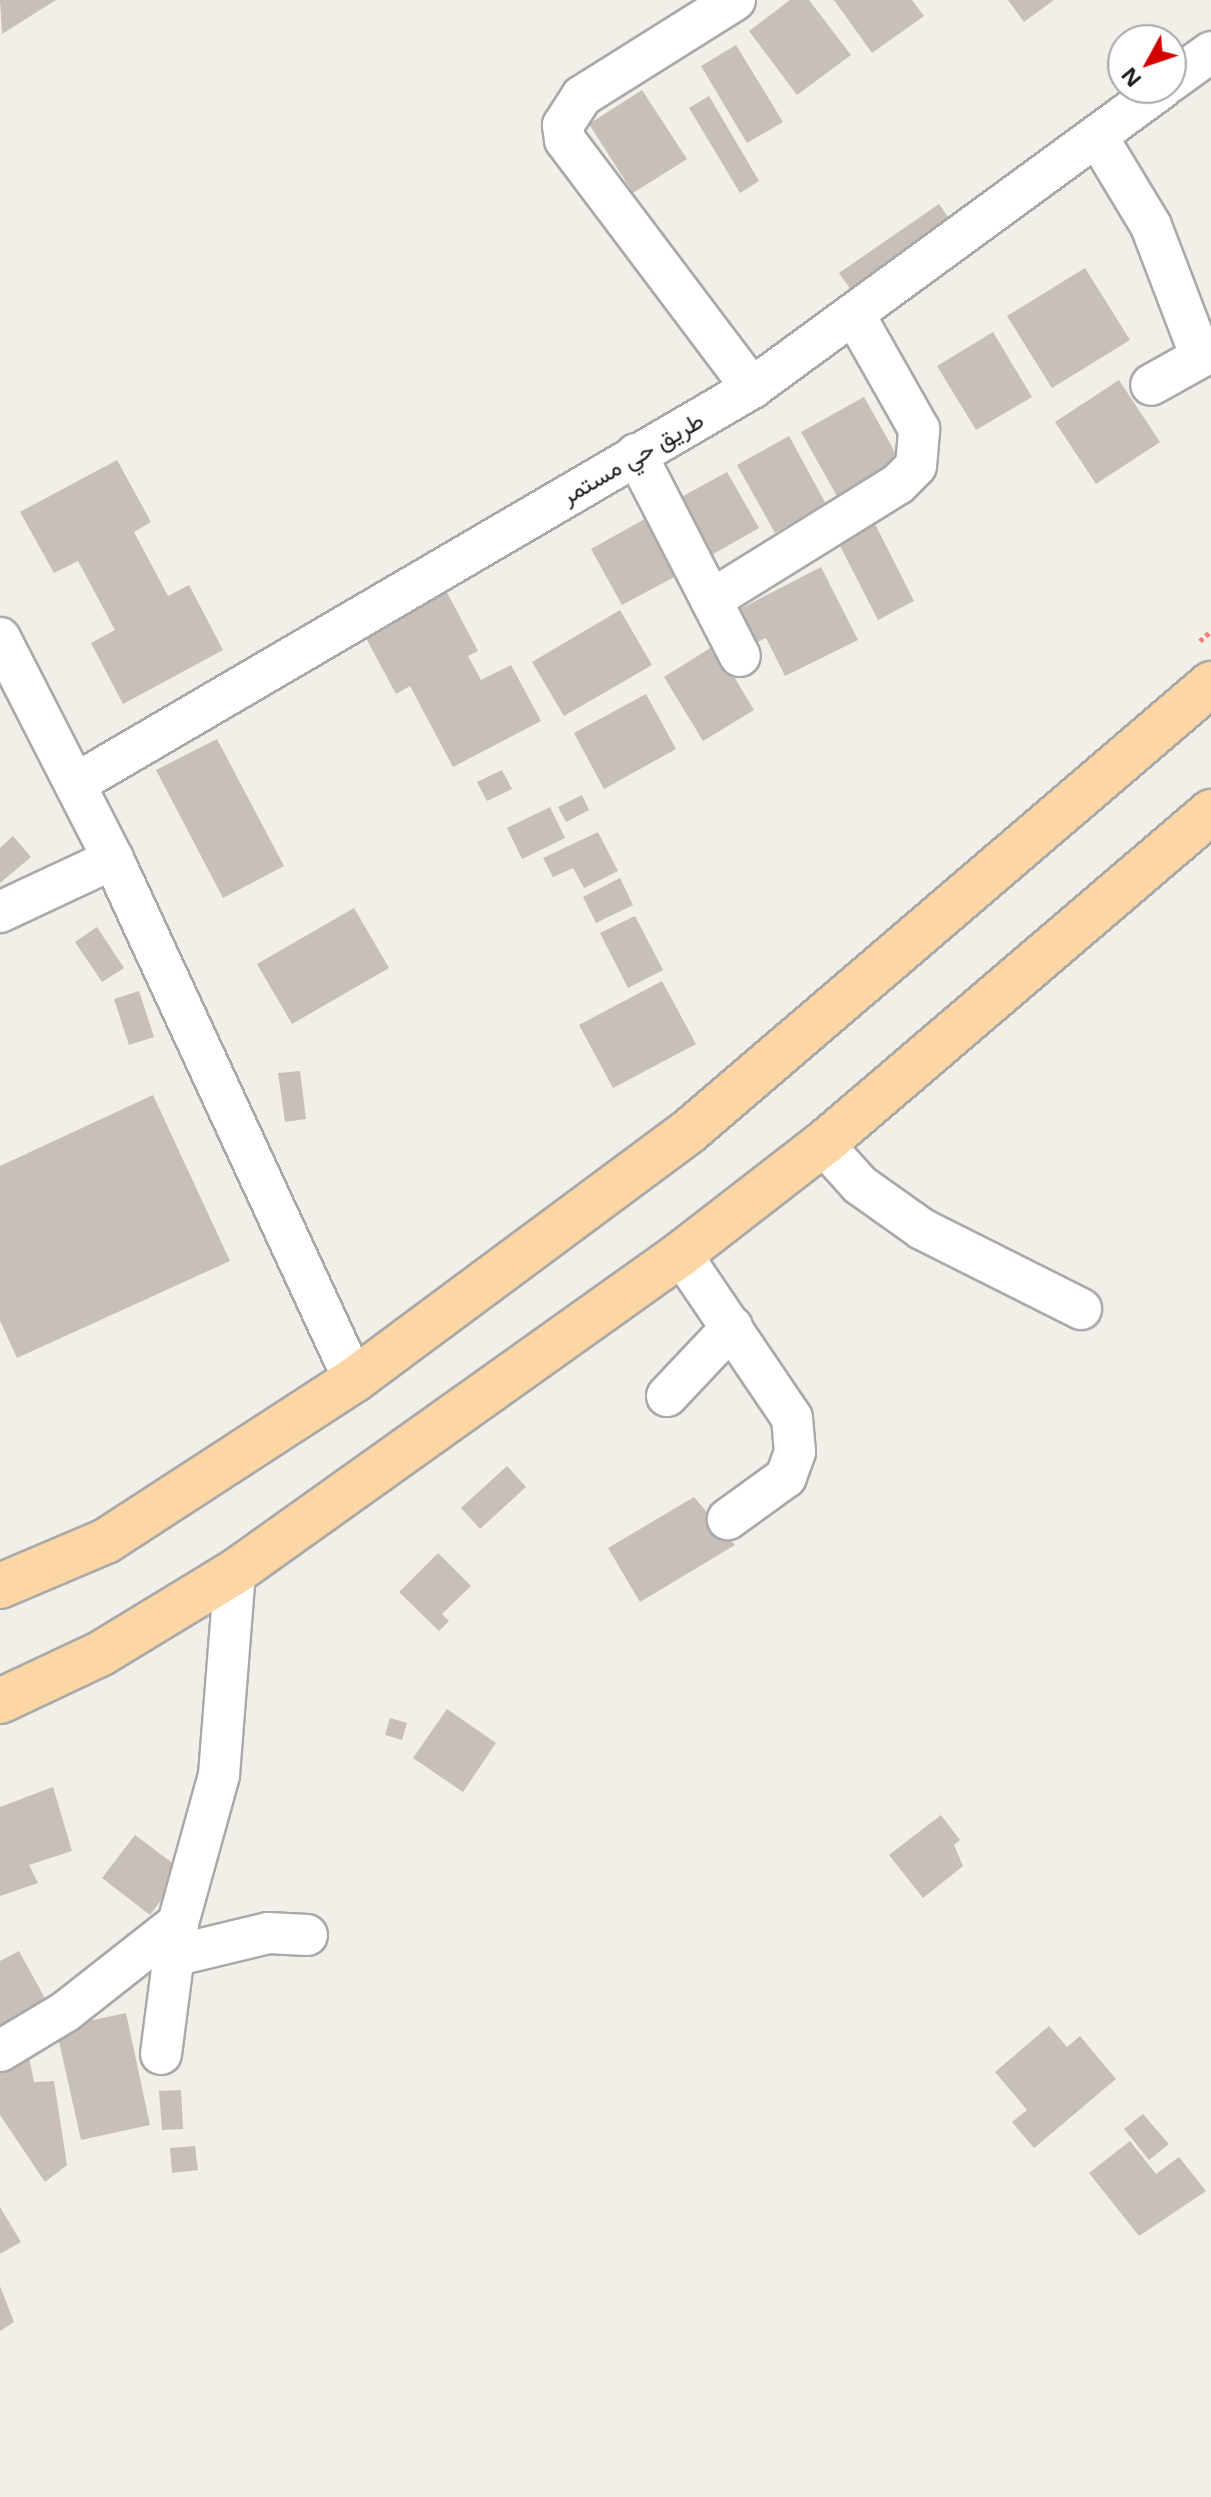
<!DOCTYPE html>
<html>
<head>
<meta charset="utf-8">
<style>
  body { margin:0 }
  #map { position:relative; width:1211px; height:2497px; overflow:hidden; background:#f2efe9; font-family:"Open Sans",Vazirmatn,sans-serif }
  div>[style] { position:absolute }
  [style*='--x'] { left:calc(var(--x)*1px); top:calc(var(--y)*1px); width:calc(var(--w)*1px); rotate:calc(var(--a)*1deg) }
  .building>* { inset:0; background:#c7bfb8 }
  .path>* { height:5px; margin-top:-2.5px; transform-origin:0; background:repeating-linear-gradient(90deg,#fa8072 0 4px,transparent 0 8px) }
  .roads { filter:drop-shadow(2px 0 #a9a9a9) drop-shadow(-2px 0 #a9a9a9) drop-shadow(0 2px #a9a9a9) drop-shadow(0 -2px #a9a9a9) }
  .minor>* { height:40px; margin:-20px; padding:0 20px; transform-origin:20px; border-radius:20px; background:#fff }
  .primary>* { height:44px; margin:-22px; padding:0 22px; transform-origin:22px; border-radius:22px; background:#fcd6a4 }
  span { translate:-50% -50%; white-space:nowrap; text-align:center; line-height:1.15; -webkit-text-stroke:8px #fff; paint-order:stroke }
  .street-label { font-size:24px; color:#222 }
  .north { position:absolute; left:1107px; top:24px; width:80px; height:80px; box-sizing:border-box; background:#fff; border:2px solid #a7a7a7; border-radius:50%; rotate:230deg; font-size:22px; font-weight:700; line-height:32px; text-align:center; color:#222 }
  .north::after { content:''; display:block; margin:auto; width:28px; height:36px; background:#d40000; clip-path:polygon(50% 0,100% 100%,50% 72%,0 100%) }
</style>
</head>
<body>
<div id="map">
  <div class="building">
    <div style="clip-path:polygon(0 0,56px 0,2px 34px)"></div>
    <div style="clip-path:polygon(790px 0,809px 0,851px 55px,797px 95px,749px 31px)"></div>
    <div style="clip-path:polygon(834px 0,912px 0,924px 16px,872px 53px)"></div>
    <div style="clip-path:polygon(1008px 0,1054px 0,1024px 22px)"></div>
    <div style="clip-path:polygon(736px 45px,783px 122px,747px 143px,701px 66px)"></div>
    <div style="clip-path:polygon(642px 90px,687px 159px,633px 193px,589px 124px)"></div>
    <div style="clip-path:polygon(709px 96px,759px 181px,740px 193px,689px 108px)"></div>
    <div style="clip-path:polygon(939px 204px,951px 221px,851px 290px,839px 273px)"></div>
    <div style="clip-path:polygon(1085px 268px,1130px 340px,1052px 388px,1007px 316px)"></div>
    <div style="clip-path:polygon(993px 332px,1032px 397px,976px 430px,937px 366px)"></div>
    <div style="clip-path:polygon(1119px 380px,1160px 442px,1096px 484px,1055px 422px)"></div>
    <div style="clip-path:polygon(864px 397px,901px 463px,838px 498px,801px 432px)"></div>
    <div style="clip-path:polygon(789px 436px,826px 504px,775px 533px,737px 465px)"></div>
    <div style="clip-path:polygon(117px 460px,151px 522px,134px 532px,168px 596px,189px 585px,223px 650px,123px 704px,91px 643px,115px 630px,78px 561px,54px 573px,20px 512px)"></div>
    <div style="clip-path:polygon(727px 472px,759px 528px,708px 557px,676px 500px)"></div>
    <div style="clip-path:polygon(657px 512px,689px 569px,622px 605px,591px 549px)"></div>
    <div style="clip-path:polygon(873px 520px,914px 601px,878px 620px,836px 538px)"></div>
    <div style="clip-path:polygon(821px 567px,858px 640px,785px 676px,766px 638px,751px 645px,734px 612px)"></div>
    <div style="clip-path:polygon(442px 583px,478px 651px,468px 656px,481px 680px,511px 665px,541px 721px,453px 767px,410px 686px,396px 694px,360px 627px)"></div>
    <div style="clip-path:polygon(620px 610px,652px 665px,564px 716px,532px 662px)"></div>
    <div style="clip-path:polygon(715px 645px,754px 710px,703px 741px,664px 677px)"></div>
    <div style="clip-path:polygon(646px 694px,676px 749px,604px 789px,574px 733px)"></div>
    <div style="clip-path:polygon(217px 739px,284px 866px,223px 898px,156px 770px)"></div>
    <div style="clip-path:polygon(502px 770px,512px 789px,487px 801px,477px 782px)"></div>
    <div style="clip-path:polygon(582px 795px,589px 810px,566px 822px,558px 807px)"></div>
    <div style="clip-path:polygon(550px 807px,565px 838px,522px 859px,507px 828px)"></div>
    <div style="clip-path:polygon(598px 832px,618px 871px,584px 888px,573px 868px,553px 877px,543px 858px)"></div>
    <div style="clip-path:polygon(13px 836px,31px 857px,0 883px,0 848px)"></div>
    <div style="clip-path:polygon(620px 878px,633px 905px,596px 923px,583px 897px)"></div>
    <div style="clip-path:polygon(354px 908px,389px 968px,292px 1024px,257px 964px)"></div>
    <div style="clip-path:polygon(635px 916px,663px 970px,628px 988px,600px 933px)"></div>
    <div style="clip-path:polygon(97px 927px,124px 968px,102px 982px,75px 942px)"></div>
    <div style="clip-path:polygon(662px 981px,696px 1044px,613px 1088px,579px 1025px)"></div>
    <div style="clip-path:polygon(139px 991px,154px 1037px,129px 1045px,114px 999px)"></div>
    <div style="clip-path:polygon(300px 1071px,306px 1119px,285px 1122px,278px 1073px)"></div>
    <div style="clip-path:polygon(153px 1095px,230px 1261px,17px 1358px,0 1321px,0 1166px)"></div>
    <div style="clip-path:polygon(507px 1466px,526px 1487px,480px 1529px,461px 1508px)"></div>
    <div style="clip-path:polygon(694px 1497px,735px 1545px,640px 1602px,608px 1548px)"></div>
    <div style="clip-path:polygon(438px 1553px,471px 1586px,442px 1614px,449px 1621px,439px 1631px,399px 1592px)"></div>
    <div style="clip-path:polygon(447px 1709px,496px 1743px,463px 1792px,413px 1758px)"></div>
    <div style="clip-path:polygon(390px 1718px,407px 1723px,402px 1740px,385px 1735px)"></div>
    <div style="clip-path:polygon(53px 1787px,72px 1851px,29px 1865px,38px 1883px,0 1896px,0 1807px)"></div>
    <div style="clip-path:polygon(941px 1815px,960px 1840px,954px 1845px,963px 1866px,923px 1898px,889px 1855px)"></div>
    <div style="clip-path:polygon(135px 1835px,183px 1871px,150px 1915px,102px 1878px)"></div>
    <div style="clip-path:polygon(19px 1951px,52px 2011px,0 2040px,0 1961px)"></div>
    <div style="clip-path:polygon(126px 2013px,150px 2125px,81px 2140px,56px 2028px)"></div>
    <div style="clip-path:polygon(1049px 2026px,1067px 2047px,1080px 2036px,1116px 2079px,1034px 2148px,1012px 2122px,1027px 2110px,995px 2072px)"></div>
    <div style="clip-path:polygon(27px 2047px,34px 2082px,54px 2081px,67px 2165px,45px 2182px,0 2115px,0 2063px)"></div>
    <div style="clip-path:polygon(181px 2090px,183px 2129px,162px 2130px,159px 2091px)"></div>
    <div style="clip-path:polygon(1143px 2114px,1169px 2144px,1149px 2160px,1124px 2129px)"></div>
    <div style="clip-path:polygon(1130px 2141px,1156px 2174px,1179px 2157px,1206px 2191px,1139px 2236px,1089px 2173px)"></div>
    <div style="clip-path:polygon(195px 2146px,198px 2170px,172px 2173px,170px 2148px)"></div>
    <div style="clip-path:polygon(0 2207px,21px 2242px,0 2254px)"></div>
    <div style="clip-path:polygon(0 2286px,14px 2322px,0 2331px)"></div>
  </div>
  <div class="path">
    <div style="--x:1200;--y:641;--w:15;--a:-42"></div>
  </div>
  <div class="roads">
    <div class="minor">
      <div style="--x:735;--y:0;--w:181;--a:147.9"></div>
      <div style="--x:582;--y:96;--w:35;--a:123"></div>
      <div style="--x:563;--y:125;--w:15;--a:82"></div>
      <div style="--x:565;--y:140;--w:311;--a:53"></div>
      <div style="--x:1171;--y:81;--w:49;--a:-35.9"></div>
      <div style="--x:1098;--y:138;--w:103;--a:58.9"></div>
      <div style="--x:1151;--y:226;--w:140;--a:69.1"></div>
      <div style="--x:1201;--y:357;--w:57;--a:150.8"></div>
      <div style="--x:636;--y:454;--w:227;--a:62.8"></div>
      <div style="--x:711;--y:600;--w:220;--a:-31.8"></div>
      <div style="--x:898;--y:484;--w:25;--a:-45"></div>
      <div style="--x:916;--y:466;--w:37;--a:-85"></div>
      <div style="--x:919;--y:429;--w:130;--a:-119.5"></div>
      <div style="--x:0;--y:638;--w:248;--a:62.9"></div>
      <div style="--x:113;--y:859;--w:574;--a:65.18"></div>
      <div style="--x:75;--y:784;--w:784;--a:-30.32"></div>
      <div style="--x:752;--y:388;--w:508;--a:-36.19"></div>
      <div style="--x:0;--y:912;--w:125;--a:-25.1"></div>
      <div style="--x:823;--y:1144;--w:55;--a:47.9"></div>
      <div style="--x:860;--y:1185;--w:76;--a:35.4"></div>
      <div style="--x:922;--y:1229;--w:178;--a:26.7"></div>
      <div style="--x:681;--y:1254;--w:198;--a:55.9"></div>
      <div style="--x:792;--y:1418;--w:34;--a:85"></div>
      <div style="--x:795;--y:1452;--w:27;--a:110"></div>
      <div style="--x:786;--y:1477;--w:72;--a:144.1"></div>
      <div style="--x:667;--y:1396;--w:95;--a:-46.7"></div>
      <div style="--x:173;--y:1956;--w:98;--a:-13.6"></div>
      <div style="--x:268;--y:1933;--w:39;--a:3"></div>
      <div style="--x:0;--y:2051;--w:76;--a:-31"></div>
      <div style="--x:65;--y:2012;--w:144;--a:-38.2"></div>
      <div style="--x:161;--y:2054;--w:132;--a:-82.6"></div>
      <div style="--x:178;--y:1923;--w:154;--a:-74.5"></div>
      <div style="--x:219;--y:1775;--w:204;--a:-85.5"></div>
    </div>
    <div class="primary">
      <div style="--x:0;--y:1586;--w:115;--a:-23"></div>
      <div style="--x:106;--y:1541;--w:296;--a:-33"></div>
      <div style="--x:354;--y:1380;--w:416;--a:-36.6"></div>
      <div style="--x:688;--y:1132;--w:689;--a:-40.58"></div>
      <div style="--x:0;--y:1701;--w:110;--a:-25.2"></div>
      <div style="--x:100;--y:1654;--w:158;--a:-31.3"></div>
      <div style="--x:235;--y:1572;--w:548;--a:-35.49"></div>
      <div style="--x:681;--y:1254;--w:180;--a:-37.8"></div>
      <div style="--x:823;--y:1144;--w:511;--a:-40.55"></div>
    </div>
  </div>
  <div class="street-label">
    <span style="left:632px;top:457px;rotate:-30deg">طريق حي مستمر</span>
  </div>
  <div class="north">N</div>
</div>
</body>
</html>
